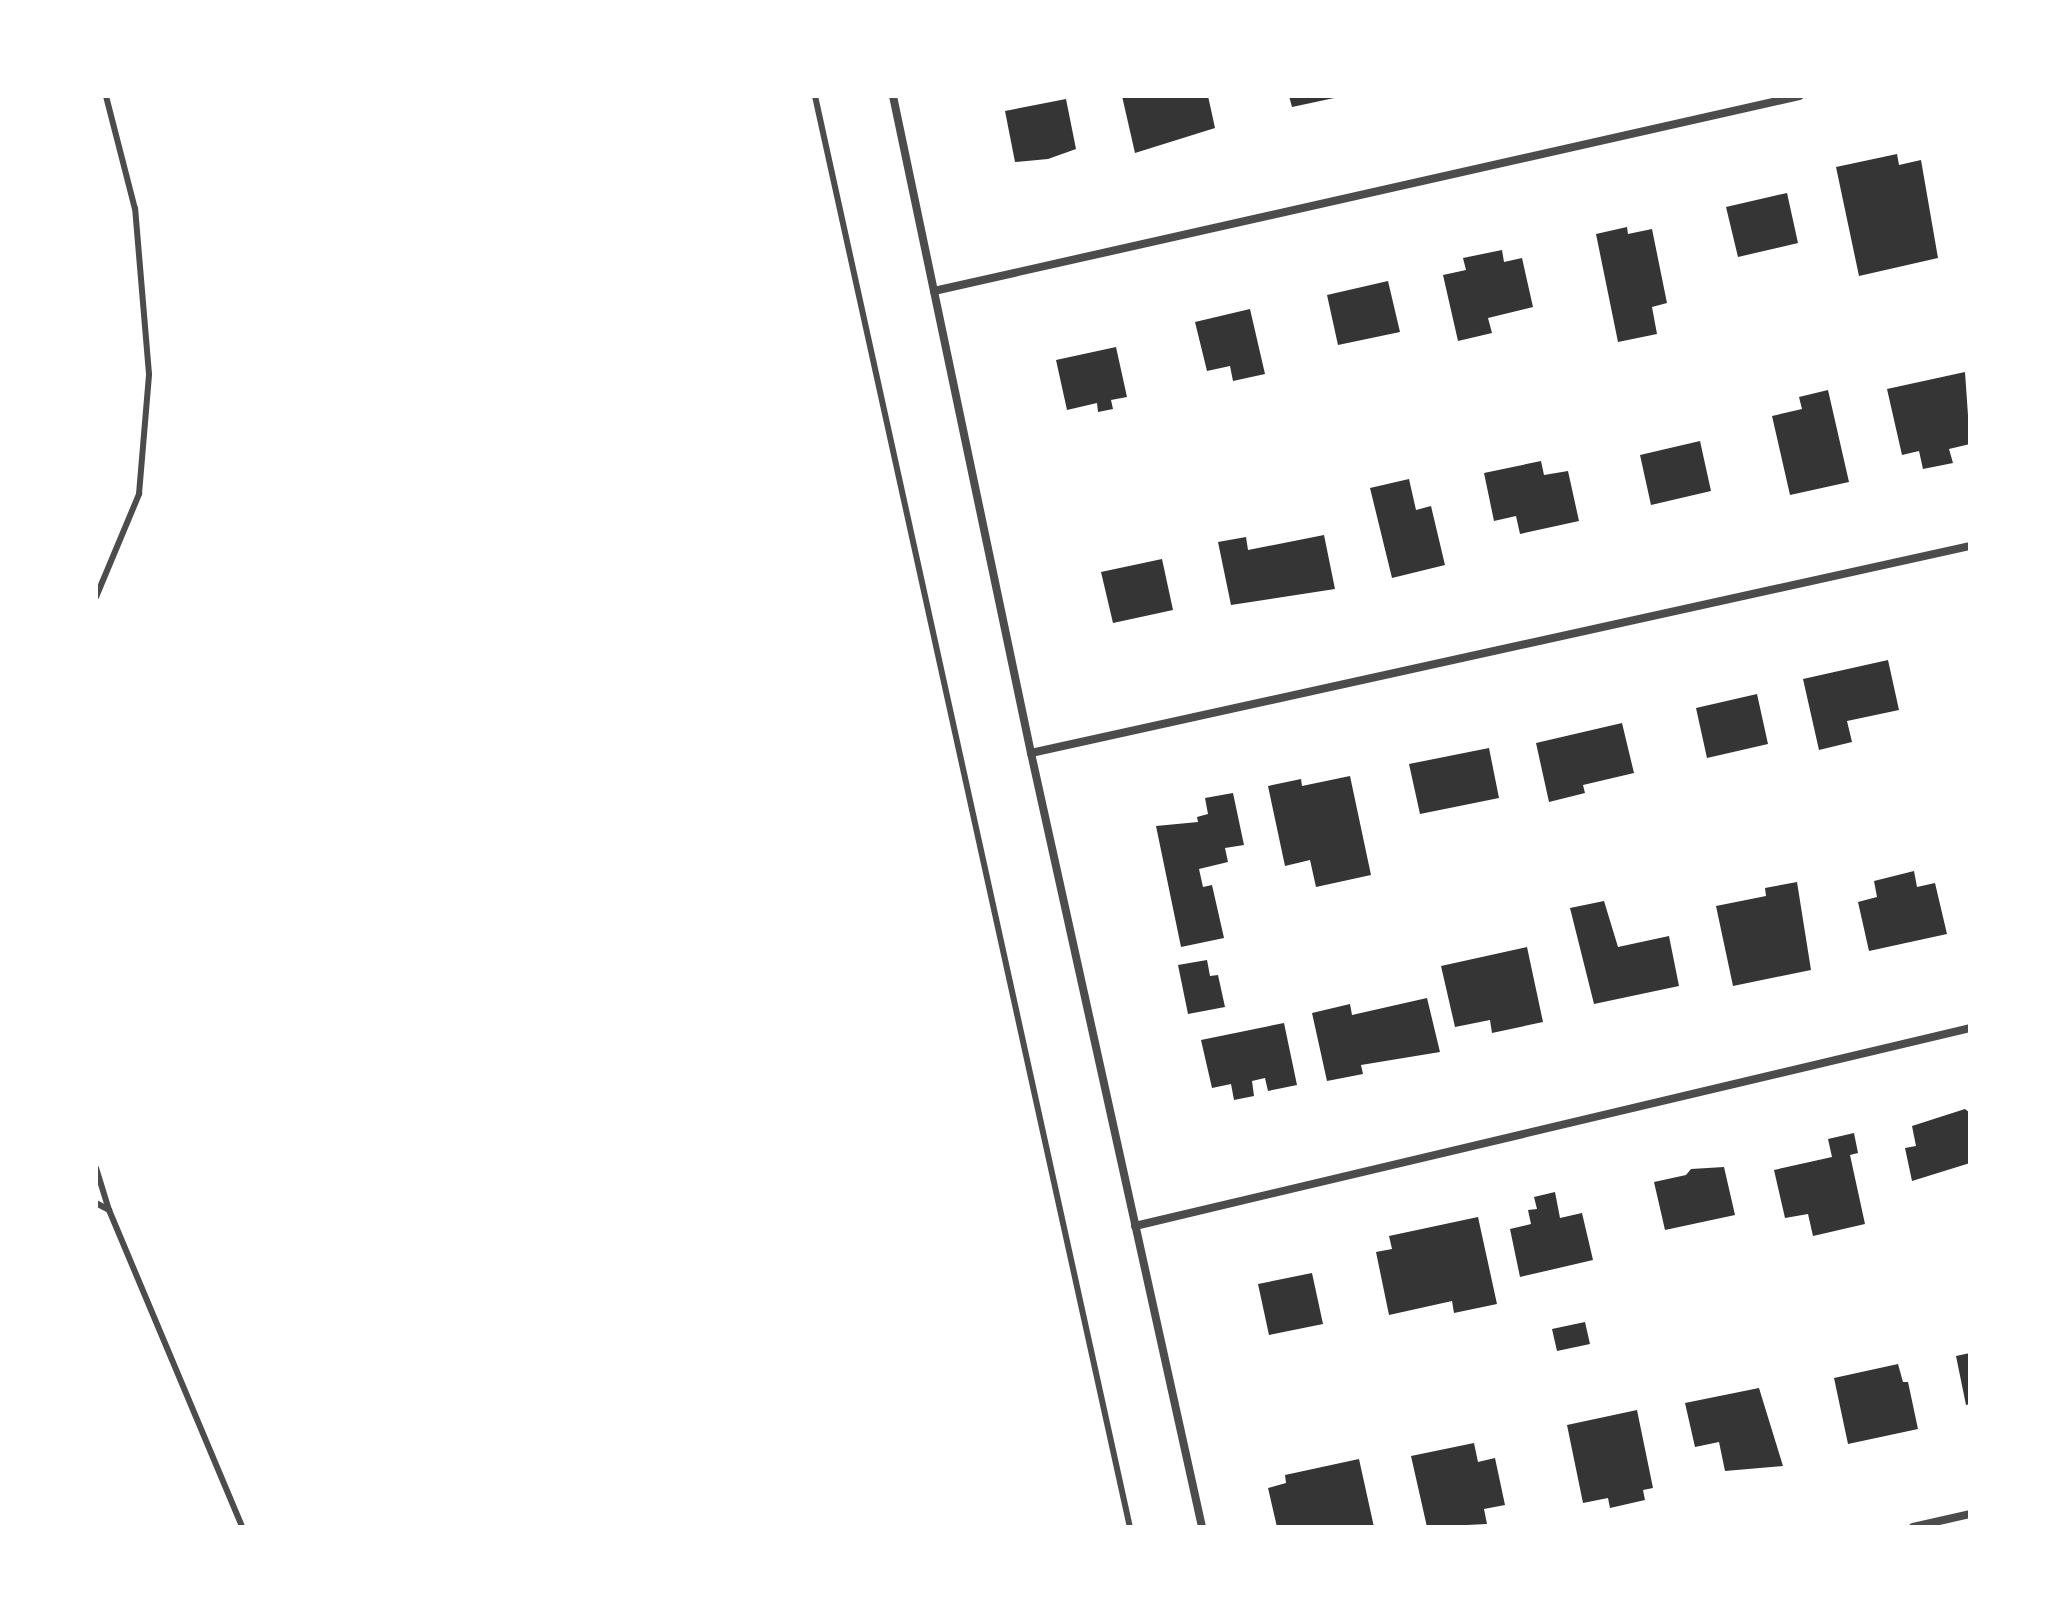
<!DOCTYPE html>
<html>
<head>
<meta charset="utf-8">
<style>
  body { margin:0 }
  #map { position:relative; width:2066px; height:1623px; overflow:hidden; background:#fff; font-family:Figtree,sans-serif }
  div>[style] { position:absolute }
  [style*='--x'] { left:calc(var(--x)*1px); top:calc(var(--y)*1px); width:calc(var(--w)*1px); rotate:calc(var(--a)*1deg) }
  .building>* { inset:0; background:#353535 }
  .service>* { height:6px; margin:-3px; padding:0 3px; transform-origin:3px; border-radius:3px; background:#4c4c4c }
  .minor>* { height:8px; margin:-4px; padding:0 4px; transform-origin:4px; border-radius:4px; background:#4c4c4c }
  span { translate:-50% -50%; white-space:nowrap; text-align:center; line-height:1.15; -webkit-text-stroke:8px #fff; paint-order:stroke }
  .frame { position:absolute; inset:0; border:98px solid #fff; pointer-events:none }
</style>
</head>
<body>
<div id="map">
  <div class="building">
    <div style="clip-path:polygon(1122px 96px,1208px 96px,1215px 128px,1135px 153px)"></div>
    <div style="clip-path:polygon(1289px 96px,1339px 96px,1339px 97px,1292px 107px)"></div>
    <div style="clip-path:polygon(1066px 99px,1076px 149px,1048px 159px,1015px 162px,1005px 111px)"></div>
    <div style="clip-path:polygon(1897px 154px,1899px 165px,1921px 160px,1938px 258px,1859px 276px,1836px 167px)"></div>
    <div style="clip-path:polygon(1787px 193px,1798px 243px,1738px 257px,1726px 207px)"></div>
    <div style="clip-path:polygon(1627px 227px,1628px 234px,1652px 229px,1667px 303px,1652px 307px,1657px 334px,1618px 342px,1596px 234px)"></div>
    <div style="clip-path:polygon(1502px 250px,1504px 262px,1522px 258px,1533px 307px,1488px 318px,1492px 333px,1458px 341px,1443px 275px,1466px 270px,1463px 258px)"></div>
    <div style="clip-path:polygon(1388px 281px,1400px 332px,1338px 345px,1327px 295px)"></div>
    <div style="clip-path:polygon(1250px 309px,1265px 374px,1233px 381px,1230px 366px,1207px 371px,1195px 322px)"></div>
    <div style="clip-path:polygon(1116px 347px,1127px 397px,1111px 400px,1113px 409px,1098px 412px,1097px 403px,1067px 410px,1056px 360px)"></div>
    <div style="clip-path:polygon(1965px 372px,1970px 444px,1949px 449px,1953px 463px,1923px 469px,1919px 451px,1902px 455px,1887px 389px)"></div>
    <div style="clip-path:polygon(1828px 390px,1849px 482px,1790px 495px,1772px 416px,1802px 409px,1799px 397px)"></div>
    <div style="clip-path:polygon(1700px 441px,1711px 491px,1651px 505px,1640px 455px)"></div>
    <div style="clip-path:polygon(1541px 461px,1544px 475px,1568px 471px,1579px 521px,1520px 534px,1516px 516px,1494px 521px,1484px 473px)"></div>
    <div style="clip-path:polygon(1409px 479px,1416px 510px,1431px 506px,1445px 565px,1392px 578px,1370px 488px)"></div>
    <div style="clip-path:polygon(1324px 535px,1335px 589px,1231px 605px,1218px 542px,1246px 537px,1248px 550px)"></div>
    <div style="clip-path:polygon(1162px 559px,1173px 610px,1113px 623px,1101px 572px)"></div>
    <div style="clip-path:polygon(1888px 660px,1899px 710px,1847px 721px,1852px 742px,1819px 750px,1803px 679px)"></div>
    <div style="clip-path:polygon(1757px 694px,1768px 744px,1707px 758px,1696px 708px)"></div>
    <div style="clip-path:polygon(1622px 723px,1634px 773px,1583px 785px,1585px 793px,1549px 802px,1536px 743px)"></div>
    <div style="clip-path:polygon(1489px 748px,1499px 798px,1420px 814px,1409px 764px)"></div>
    <div style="clip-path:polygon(1350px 776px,1371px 875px,1316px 887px,1310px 860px,1285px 866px,1268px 786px,1301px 779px,1302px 786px)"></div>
    <div style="clip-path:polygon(1233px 793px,1244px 845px,1225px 848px,1228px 862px,1199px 869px,1203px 887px,1212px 885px,1224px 938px,1181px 947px,1156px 826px,1198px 822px,1197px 817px,1208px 814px,1205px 798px)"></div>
    <div style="clip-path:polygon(1914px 871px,1917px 887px,1935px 883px,1947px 934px,1869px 951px,1858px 902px,1877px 897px,1874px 881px)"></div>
    <div style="clip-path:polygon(1797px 882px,1811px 970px,1733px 986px,1716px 906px,1766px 896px,1765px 888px)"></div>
    <div style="clip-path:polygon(1604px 901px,1618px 947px,1669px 936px,1679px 986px,1594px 1004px,1570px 908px)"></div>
    <div style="clip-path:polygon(1527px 947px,1543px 1022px,1492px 1033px,1490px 1020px,1455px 1027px,1441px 966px)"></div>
    <div style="clip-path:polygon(1207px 960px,1210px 976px,1218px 975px,1225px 1007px,1188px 1014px,1178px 965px)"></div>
    <div style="clip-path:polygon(1427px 998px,1440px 1052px,1361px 1065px,1363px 1074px,1327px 1081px,1312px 1013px,1350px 1004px,1352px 1015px)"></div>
    <div style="clip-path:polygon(1284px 1023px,1297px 1085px,1268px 1091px,1265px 1078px,1252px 1081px,1254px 1096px,1234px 1100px,1231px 1084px,1212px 1088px,1201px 1040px)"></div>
    <div style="clip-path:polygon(1965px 1109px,1970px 1113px,1970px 1163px,1912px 1181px,1905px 1148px,1916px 1146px,1912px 1126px)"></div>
    <div style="clip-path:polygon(1854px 1133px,1858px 1153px,1850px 1155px,1865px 1224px,1813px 1236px,1808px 1214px,1785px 1218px,1774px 1170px,1832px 1157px,1828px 1139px)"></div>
    <div style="clip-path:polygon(1724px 1167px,1735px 1215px,1665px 1230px,1654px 1182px,1686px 1175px,1691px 1169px)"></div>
    <div style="clip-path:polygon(1555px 1192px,1560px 1218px,1582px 1213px,1593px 1260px,1520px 1277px,1510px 1229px,1531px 1224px,1528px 1210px,1537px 1209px,1534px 1197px)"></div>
    <div style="clip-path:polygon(1478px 1217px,1497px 1304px,1454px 1313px,1452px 1301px,1389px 1315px,1376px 1252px,1392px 1249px,1389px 1236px)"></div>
    <div style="clip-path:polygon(1312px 1273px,1323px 1324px,1269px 1335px,1258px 1284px)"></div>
    <div style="clip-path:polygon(1585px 1322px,1590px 1344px,1557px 1351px,1552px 1329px)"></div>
    <div style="clip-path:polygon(1970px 1353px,1970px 1404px,1966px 1405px,1956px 1356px)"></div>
    <div style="clip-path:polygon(1898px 1364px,1903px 1382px,1908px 1382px,1918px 1429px,1848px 1444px,1834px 1378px)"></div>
    <div style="clip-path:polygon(1759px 1388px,1783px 1466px,1725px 1471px,1719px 1442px,1695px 1447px,1685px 1403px)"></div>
    <div style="clip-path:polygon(1637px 1410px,1653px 1488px,1643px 1490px,1645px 1500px,1610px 1508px,1608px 1498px,1583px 1503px,1567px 1425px)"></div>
    <div style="clip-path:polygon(1474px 1443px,1478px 1462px,1495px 1458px,1505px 1505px,1484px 1509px,1487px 1524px,1427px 1527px,1411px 1456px)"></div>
    <div style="clip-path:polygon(1359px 1459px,1374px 1527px,1277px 1527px,1268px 1488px,1286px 1483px,1285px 1475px)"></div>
  </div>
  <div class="service">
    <div style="--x:815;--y:96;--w:1465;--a:77.59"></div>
    <div style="--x:96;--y:597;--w:112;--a:-67.3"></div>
    <div style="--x:139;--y:494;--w:120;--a:-85.2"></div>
    <div style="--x:149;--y:374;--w:166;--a:-94.8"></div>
    <div style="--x:135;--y:209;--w:117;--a:-104.4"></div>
    <div style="--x:96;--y:1168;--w:44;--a:72.8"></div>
    <div style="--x:96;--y:1203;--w:15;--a:28"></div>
    <div style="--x:109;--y:1210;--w:344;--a:67.2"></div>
  </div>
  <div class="minor">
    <div style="--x:893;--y:96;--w:671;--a:78.14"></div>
    <div style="--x:1031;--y:753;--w:793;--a:77.54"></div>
    <div style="--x:934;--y:291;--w:887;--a:-12.7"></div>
    <div style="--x:1031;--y:753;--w:962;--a:-12.43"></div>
    <div style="--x:1135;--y:1226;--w:858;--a:-13.34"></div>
    <div style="--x:1913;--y:1527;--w:58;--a:-12.8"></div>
  </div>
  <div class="frame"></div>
</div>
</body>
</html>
